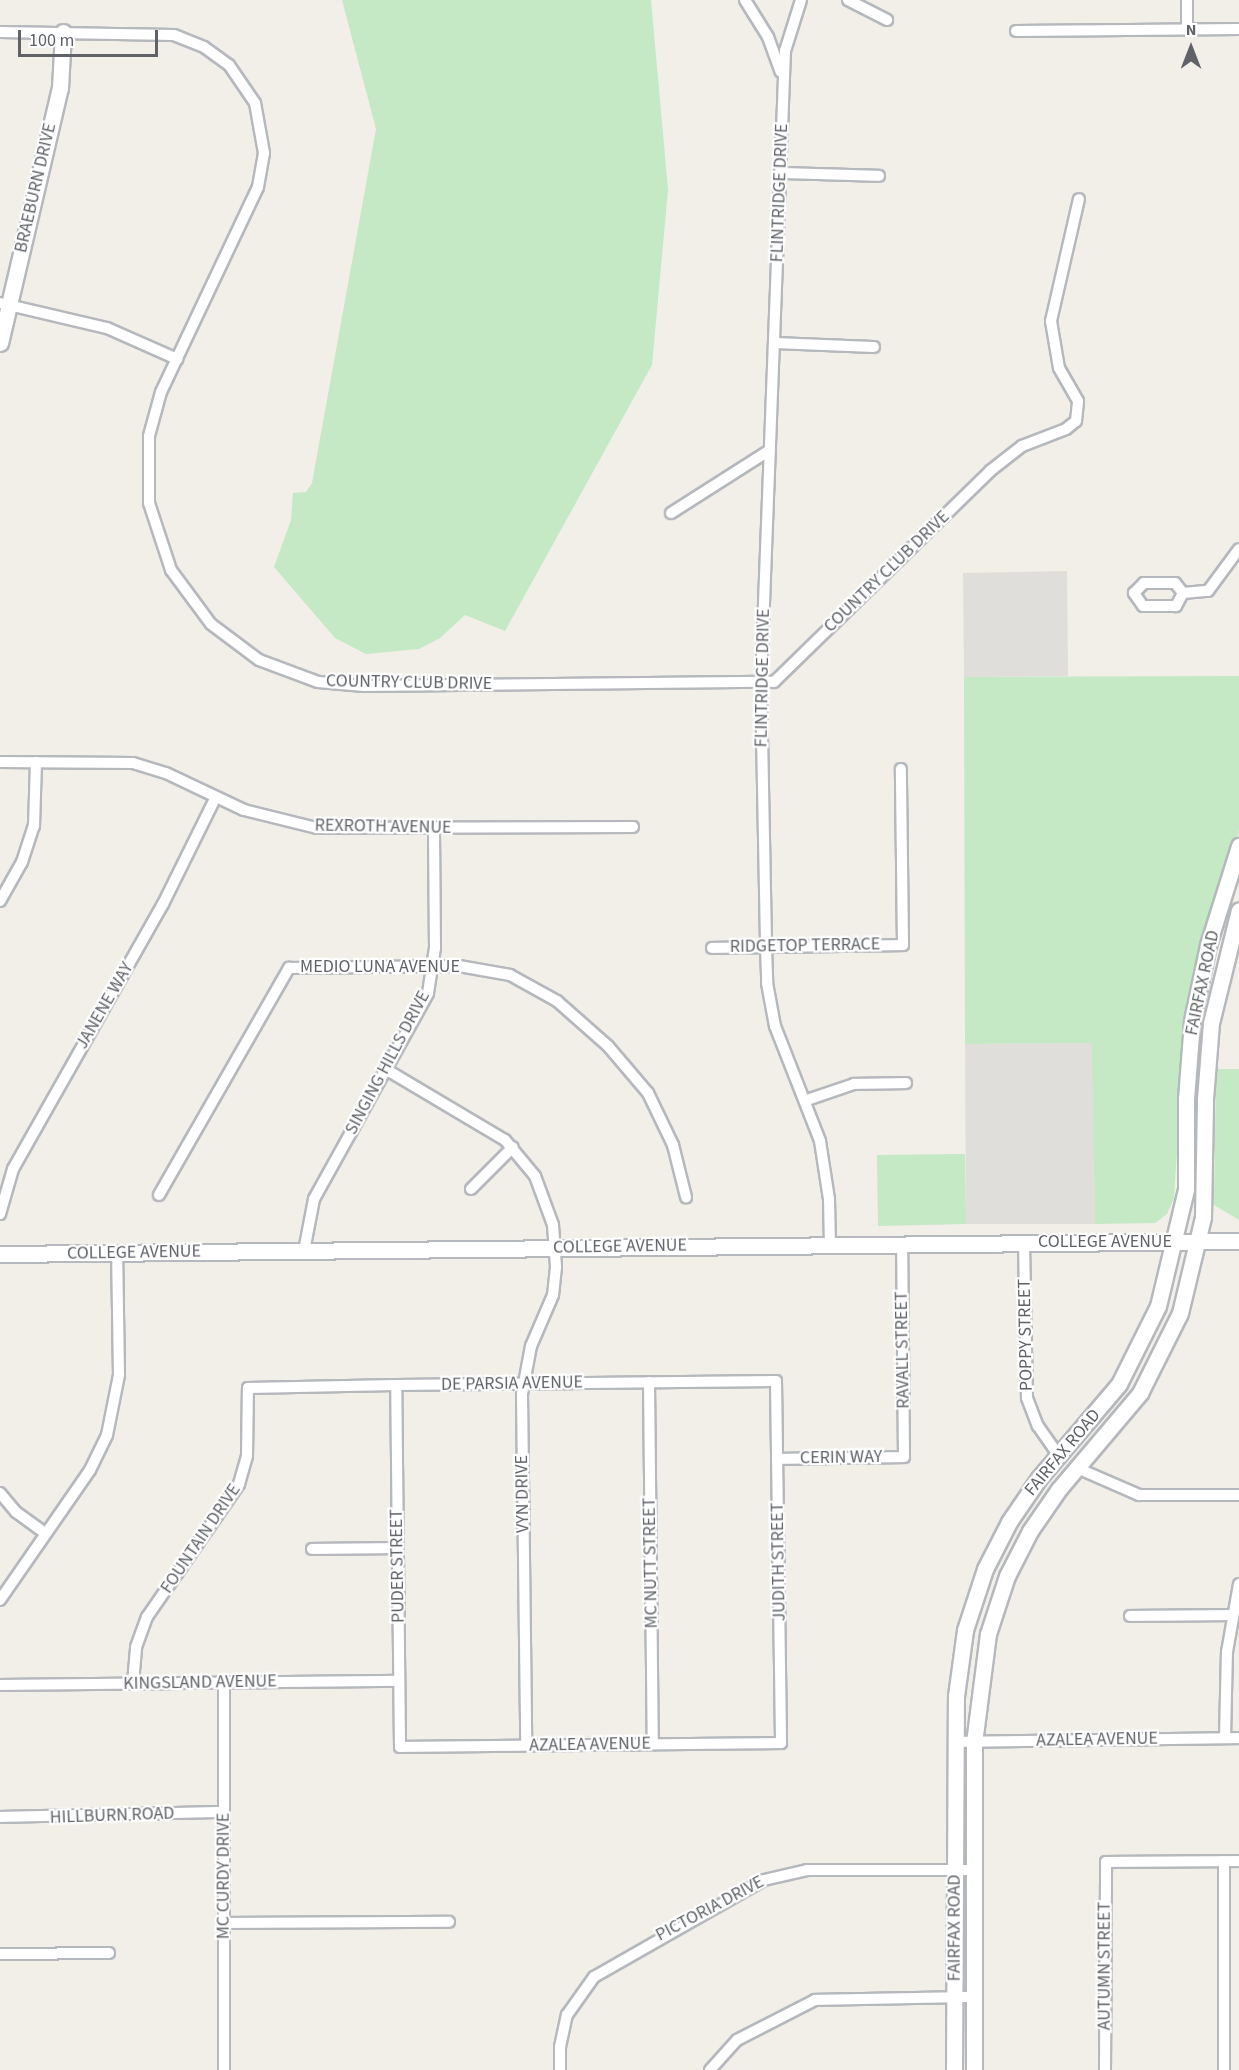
<!DOCTYPE html>
<html>
<head>
<meta charset="utf-8">
<style>
  body { margin:0 }
  #map { position:relative; width:1239px; height:2070px; overflow:hidden; background:#f1efe8; font-family:"Source Sans 3",sans-serif }
  div>[style] { position:absolute }
  [style*='--x'] { left:calc(var(--x)*1px); top:calc(var(--y)*1px); width:calc(var(--w)*1px); rotate:calc(var(--a)*1deg) }
  .industrial>* { inset:0; background:#e0deda }
  .green>* { inset:0; background:#c5e8c5 }
  .roads { filter:drop-shadow(2px 0 #b5b8bc) drop-shadow(-2px 0 #b5b8bc) drop-shadow(0 2px #b5b8bc) drop-shadow(0 -2px #b5b8bc) }
  .street>* { height:10px; margin:-5px; padding:0 5px; transform-origin:5px; border-radius:5px; background:#fff }
  .secondary>* { height:15px; margin:-7.5px; padding:0 7.5px; transform-origin:7.5px; border-radius:7.5px; background:#fff }
  span { translate:-50% -50%; white-space:nowrap; text-align:center; line-height:1.15; -webkit-text-stroke:4.5px #fff; paint-order:stroke }
  .street-label { font-size:18px; color:#5f6368 }
  .north { position:absolute; left:1161px; top:18px; width:60px; height:60px; -webkit-text-stroke:4px #fff; paint-order:stroke; rotate:0deg; font-size:16px; font-weight:700; line-height:24px; text-align:center; color:#5f6368 }
  .north::after { content:''; display:block; margin:auto; width:21px; height:27px; background:#5f6368; clip-path:polygon(50% 0,100% 100%,50% 72%,0 100%) }
  .scale { position:absolute; left:18px; top:30px; width:140px; height:27px; box-sizing:border-box; border:3px solid #5f6368; border-top:0; padding-left:8px; font-size:18px; line-height:21px; white-space:nowrap; color:#5f6368; -webkit-text-stroke:4px #fff; paint-order:stroke }
</style>
</head>
<body>
<div id="map">
  <div class="industrial">
    <div style="clip-path:polygon(1067px 571px,1068px 676px,964px 677px,963px 573px)"></div>
    <div style="clip-path:polygon(1093px 1043px,1095px 1224px,966px 1224px,965px 1044px)"></div>
  </div>
  <div class="green">
    <div style="clip-path:polygon(342px 0,651px 0,668px 190px,652px 365px,505px 631px,465px 615px,440px 638px,419px 649px,366px 654px,335px 638px,274px 567px,291px 520px,293px 493px,306px 492px,312px 483px,376px 129px)"></div>
    <div style="clip-path:polygon(1239px 676px,1239px 830px,1180px 1104px,1174px 1198px,1167px 1214px,1155px 1223px,1095px 1224px,1092px 1043px,965px 1044px,964px 677px)"></div>
    <div style="clip-path:polygon(1216px 1069px,1239px 1069px,1239px 1220px,1214px 1205px)"></div>
    <div style="clip-path:polygon(965px 1154px,966px 1224px,878px 1226px,877px 1155px)"></div>
  </div>
  <div class="roads">
    <div class="street">
      <div style="--x:745;--y:0;--w:44;--a:58.1"></div>
      <div style="--x:768;--y:37;--w:37;--a:70"></div>
      <div style="--x:801;--y:0;--w:53;--a:107.4"></div>
      <div style="--x:785;--y:51;--w:631;--a:92.18"></div>
      <div style="--x:761;--y:682;--w:265;--a:88.9"></div>
      <div style="--x:766;--y:947;--w:36;--a:88"></div>
      <div style="--x:767;--y:983;--w:44;--a:79.5"></div>
      <div style="--x:775;--y:1026;--w:123;--a:68.6"></div>
      <div style="--x:820;--y:1141;--w:59;--a:81.2"></div>
      <div style="--x:829;--y:1199;--w:46;--a:88.8"></div>
      <div style="--x:848;--y:0;--w:44;--a:27.1"></div>
      <div style="--x:1187;--y:0;--w:29;--a:90"></div>
      <div style="--x:1016;--y:31;--w:223;--a:-0.5"></div>
      <div style="--x:0;--y:32;--w:174;--a:1"></div>
      <div style="--x:174;--y:35;--w:32;--a:22"></div>
      <div style="--x:204;--y:47;--w:31;--a:36"></div>
      <div style="--x:229;--y:65;--w:46;--a:55.6"></div>
      <div style="--x:255;--y:103;--w:51;--a:79.8"></div>
      <div style="--x:264;--y:153;--w:35;--a:100"></div>
      <div style="--x:258;--y:187;--w:227;--a:115.3"></div>
      <div style="--x:161;--y:392;--w:46;--a:105.3"></div>
      <div style="--x:149;--y:436;--w:67;--a:90"></div>
      <div style="--x:149;--y:503;--w:71;--a:71.8"></div>
      <div style="--x:171;--y:570;--w:67;--a:53.5"></div>
      <div style="--x:211;--y:624;--w:60;--a:36.9"></div>
      <div style="--x:259;--y:660;--w:63;--a:20.4"></div>
      <div style="--x:318;--y:682;--w:46;--a:5"></div>
      <div style="--x:364;--y:686;--w:410;--a:-0.6"></div>
      <div style="--x:774;--y:682;--w:302;--a:-44.3"></div>
      <div style="--x:990;--y:471;--w:41;--a:-38"></div>
      <div style="--x:1022;--y:446;--w:47;--a:-21.1"></div>
      <div style="--x:1066;--y:429;--w:13;--a:-39"></div>
      <div style="--x:1076;--y:421;--w:20;--a:-84"></div>
      <div style="--x:1078;--y:401;--w:38;--a:-120"></div>
      <div style="--x:1059;--y:368;--w:48;--a:-99.7"></div>
      <div style="--x:1051;--y:321;--w:125;--a:-77.1"></div>
      <div style="--x:780;--y:173;--w:99;--a:1.7"></div>
      <div style="--x:0;--y:303;--w:110;--a:13.2"></div>
      <div style="--x:107;--y:328;--w:77;--a:23.9"></div>
      <div style="--x:774;--y:343;--w:100;--a:2.3"></div>
      <div style="--x:671;--y:513;--w:117;--a:-32.5"></div>
      <div style="--x:1144;--y:583;--w:31;--a:0"></div>
      <div style="--x:1175;--y:583;--w:13;--a:51"></div>
      <div style="--x:1183;--y:593;--w:15;--a:118"></div>
      <div style="--x:1176;--y:606;--w:33;--a:180"></div>
      <div style="--x:1143;--y:606;--w:16;--a:-125"></div>
      <div style="--x:1134;--y:593;--w:14;--a:-45"></div>
      <div style="--x:1183;--y:593;--w:25;--a:-5"></div>
      <div style="--x:1208;--y:591;--w:52;--a:-53.6"></div>
      <div style="--x:0;--y:762;--w:133;--a:0.4"></div>
      <div style="--x:133;--y:763;--w:34;--a:17"></div>
      <div style="--x:166;--y:773;--w:86;--a:25.4"></div>
      <div style="--x:244;--y:810;--w:75;--a:13.9"></div>
      <div style="--x:317;--y:828;--w:316;--a:-0.2"></div>
      <div style="--x:0;--y:901;--w:45;--a:-60.6"></div>
      <div style="--x:22;--y:862;--w:38;--a:-72"></div>
      <div style="--x:34;--y:826;--w:64;--a:-88.2"></div>
      <div style="--x:712;--y:948;--w:191;--a:-0.9"></div>
      <div style="--x:903;--y:945;--w:176;--a:-90.7"></div>
      <div style="--x:387;--y:1070;--w:137;--a:30.7"></div>
      <div style="--x:505;--y:1140;--w:47;--a:50.2"></div>
      <div style="--x:535;--y:1176;--w:52;--a:69.8"></div>
      <div style="--x:553;--y:1225;--w:42;--a:85.9"></div>
      <div style="--x:556;--y:1267;--w:28;--a:96"></div>
      <div style="--x:553;--y:1295;--w:56;--a:113.3"></div>
      <div style="--x:531;--y:1346;--w:49;--a:100.6"></div>
      <div style="--x:522;--y:1394;--w:351;--a:89.3"></div>
      <div style="--x:807;--y:1100;--w:50;--a:-18.8"></div>
      <div style="--x:854;--y:1084;--w:52;--a:-1.1"></div>
      <div style="--x:471;--y:1189;--w:59;--a:-45"></div>
      <div style="--x:159;--y:1195;--w:262;--a:-60.2"></div>
      <div style="--x:289;--y:968;--w:170;--a:-0.7"></div>
      <div style="--x:459;--y:966;--w:52;--a:10"></div>
      <div style="--x:510;--y:975;--w:54;--a:29"></div>
      <div style="--x:557;--y:1001;--w:68;--a:41.4"></div>
      <div style="--x:608;--y:1046;--w:62;--a:49.6"></div>
      <div style="--x:648;--y:1093;--w:58;--a:64.3"></div>
      <div style="--x:673;--y:1145;--w:54;--a:76"></div>
      <div style="--x:0;--y:1214;--w:47;--a:-73.9"></div>
      <div style="--x:13;--y:1169;--w:305;--a:-60.5"></div>
      <div style="--x:163;--y:904;--w:117;--a:-63.7"></div>
      <div style="--x:1024;--y:1243;--w:155;--a:88.9"></div>
      <div style="--x:1027;--y:1398;--w:30;--a:69"></div>
      <div style="--x:1038;--y:1426;--w:35;--a:55"></div>
      <div style="--x:304;--y:1251;--w:53;--a:-79.1"></div>
      <div style="--x:314;--y:1199;--w:235;--a:-61"></div>
      <div style="--x:428;--y:993;--w:46;--a:-81.2"></div>
      <div style="--x:435;--y:948;--w:119;--a:-90.5"></div>
      <div style="--x:649;--y:1382;--w:362;--a:89.4"></div>
      <div style="--x:777;--y:1459;--w:127;--a:-0.9"></div>
      <div style="--x:904;--y:1457;--w:213;--a:-90.5"></div>
      <div style="--x:1077;--y:1468;--w:68;--a:23.5"></div>
      <div style="--x:1139;--y:1495;--w:100;--a:0"></div>
      <div style="--x:0;--y:1493;--w:25;--a:50"></div>
      <div style="--x:16;--y:1512;--w:36;--a:36"></div>
      <div style="--x:312;--y:1549;--w:86;--a:-0.7"></div>
      <div style="--x:0;--y:1600;--w:158;--a:-55.3"></div>
      <div style="--x:90;--y:1470;--w:39;--a:-64"></div>
      <div style="--x:107;--y:1435;--w:61;--a:-78.7"></div>
      <div style="--x:119;--y:1375;--w:122;--a:-90.9"></div>
      <div style="--x:1130;--y:1616;--w:102;--a:-0.6"></div>
      <div style="--x:133;--y:1683;--w:36;--a:-85"></div>
      <div style="--x:136;--y:1647;--w:32;--a:-70"></div>
      <div style="--x:147;--y:1617;--w:162;--a:-55.3"></div>
      <div style="--x:239;--y:1484;--w:29;--a:-74"></div>
      <div style="--x:247;--y:1456;--w:68;--a:-89.2"></div>
      <div style="--x:248;--y:1388;--w:148;--a:-1.2"></div>
      <div style="--x:396;--y:1385;--w:380;--a:-0.6"></div>
      <div style="--x:776;--y:1381;--w:362;--a:89.2"></div>
      <div style="--x:781;--y:1743;--w:381;--a:179.4"></div>
      <div style="--x:400;--y:1747;--w:362;--a:-90.6"></div>
      <div style="--x:0;--y:1685;--w:399;--a:-0.6"></div>
      <div style="--x:1225;--y:1738;--w:86;--a:-88.7"></div>
      <div style="--x:1227;--y:1652;--w:69;--a:-80"></div>
      <div style="--x:955;--y:1742;--w:284;--a:-0.8"></div>
      <div style="--x:0;--y:1817;--w:224;--a:-1.3"></div>
      <div style="--x:224;--y:1923;--w:225;--a:-0.3"></div>
      <div style="--x:0;--y:1954;--w:109;--a:-0.5"></div>
      <div style="--x:224;--y:2070;--w:388;--a:-90"></div>
      <div style="--x:560;--y:2070;--w:23;--a:-90"></div>
      <div style="--x:560;--y:2047;--w:33;--a:-78"></div>
      <div style="--x:567;--y:2015;--w:47;--a:-54.6"></div>
      <div style="--x:594;--y:1977;--w:196;--a:-29.7"></div>
      <div style="--x:764;--y:1880;--w:44;--a:-13.1"></div>
      <div style="--x:807;--y:1870;--w:168;--a:0"></div>
      <div style="--x:710;--y:2070;--w:40;--a:-48"></div>
      <div style="--x:737;--y:2040;--w:88;--a:-27.1"></div>
      <div style="--x:815;--y:2000;--w:160;--a:-1.1"></div>
      <div style="--x:1105;--y:2070;--w:208;--a:-89.7"></div>
      <div style="--x:1106;--y:1862;--w:133;--a:-0.4"></div>
      <div style="--x:1224;--y:2070;--w:209;--a:-90"></div>
    </div>
    <div class="secondary">
      <div style="--x:0;--y:343;--w:262;--a:-76.8"></div>
      <div style="--x:60;--y:88;--w:56;--a:-86.9"></div>
      <div style="--x:0;--y:1254;--w:1239;--a:-0.6"></div>
      <div style="--x:954;--y:2070;--w:374;--a:-89.7"></div>
      <div style="--x:956;--y:1696;--w:67;--a:-82.2"></div>
      <div style="--x:965;--y:1630;--w:64;--a:-71.8"></div>
      <div style="--x:985;--y:1569;--w:53;--a:-62.9"></div>
      <div style="--x:1009;--y:1522;--w:53;--a:-55.7"></div>
      <div style="--x:1039;--y:1478;--w:123;--a:-49.6"></div>
      <div style="--x:1119;--y:1384;--w:87;--a:-63.4"></div>
      <div style="--x:1158;--y:1306;--w:120;--a:-76.5"></div>
      <div style="--x:1186;--y:1189;--w:90;--a:-90"></div>
      <div style="--x:1186;--y:1099;--w:78;--a:-85.6"></div>
      <div style="--x:1192;--y:1021;--w:78;--a:-78.1"></div>
      <div style="--x:1208;--y:945;--w:104;--a:-72.6"></div>
      <div style="--x:974;--y:2070;--w:327;--a:-90"></div>
      <div style="--x:974;--y:1743;--w:110;--a:-82.7"></div>
      <div style="--x:988;--y:1634;--w:61;--a:-71.9"></div>
      <div style="--x:1007;--y:1576;--w:51;--a:-62.9"></div>
      <div style="--x:1030;--y:1531;--w:51;--a:-55.4"></div>
      <div style="--x:1059;--y:1489;--w:126;--a:-49.8"></div>
      <div style="--x:1140;--y:1393;--w:89;--a:-63.4"></div>
      <div style="--x:1180;--y:1313;--w:99;--a:-76.5"></div>
      <div style="--x:1203;--y:1217;--w:118;--a:-89"></div>
      <div style="--x:1205;--y:1099;--w:76;--a:-85.5"></div>
      <div style="--x:1211;--y:1023;--w:116;--a:-76.1"></div>
    </div>
  </div>
  <div class="street-label">
    <span style="left:36px;top:188px;rotate:-77deg">BRAEBURN DRIVE</span>
    <span style="left:780px;top:193px;rotate:-88deg">FLINTRIDGE DRIVE</span>
    <span style="left:887px;top:572px;rotate:-44deg">COUNTRY CLUB DRIVE</span>
    <span style="left:763px;top:678px;rotate:-89deg">FLINTRIDGE DRIVE</span>
    <span style="left:409px;top:683px;rotate:1deg">COUNTRY CLUB DRIVE</span>
    <span style="left:383px;top:827px;rotate:1deg">REXROTH AVENUE</span>
    <span style="left:805px;top:946px;rotate:-1deg">RIDGETOP TERRACE</span>
    <span style="left:380px;top:967px">MEDIO LUNA AVENUE</span>
    <span style="left:1203px;top:983px;rotate:-78deg">FAIRFAX ROAD</span>
    <span style="left:105px;top:1006px;rotate:-60deg">JANENE WAY</span>
    <span style="left:388px;top:1063px;rotate:-62deg">SINGING HILLS DRIVE</span>
    <span style="left:1105px;top:1242px">COLLEGE AVENUE</span>
    <span style="left:620px;top:1247px;rotate:-1deg">COLLEGE AVENUE</span>
    <span style="left:134px;top:1253px;rotate:-1deg">COLLEGE AVENUE</span>
    <span style="left:1026px;top:1335px;rotate:-91deg">POPPY STREET</span>
    <span style="left:903px;top:1350px;rotate:-91deg">RAVALL STREET</span>
    <span style="left:512px;top:1384px;rotate:-1deg">DE PARSIA AVENUE</span>
    <span style="left:1063px;top:1453px;rotate:-50deg">FAIRFAX ROAD</span>
    <span style="left:841px;top:1458px;rotate:-1deg">CERIN WAY</span>
    <span style="left:523px;top:1494px;rotate:-91deg">VYN DRIVE</span>
    <span style="left:201px;top:1539px;rotate:-56deg">FOUNTAIN DRIVE</span>
    <span style="left:779px;top:1562px;rotate:-91deg">JUDITH STREET</span>
    <span style="left:651px;top:1563px;rotate:-91deg">MC NUTT STREET</span>
    <span style="left:398px;top:1566px;rotate:-91deg">PUDER STREET</span>
    <span style="left:200px;top:1683px;rotate:-1deg">KINGSLAND AVENUE</span>
    <span style="left:1097px;top:1740px;rotate:-1deg">AZALEA AVENUE</span>
    <span style="left:590px;top:1745px;rotate:-1deg">AZALEA AVENUE</span>
    <span style="left:112px;top:1816px;rotate:-2deg">HILLBURN ROAD</span>
    <span style="left:224px;top:1876px;rotate:-90deg">MC CURDY DRIVE</span>
    <span style="left:710px;top:1909px;rotate:-28deg">PICTORIA DRIVE</span>
    <span style="left:955px;top:1928px;rotate:-90deg">FAIRFAX ROAD</span>
    <span style="left:1105px;top:1966px;rotate:-90deg">AUTUMN STREET</span>
  </div>
  <div class="north">N</div>
  <div class="scale">100 m</div>
</div>
</body>
</html>
